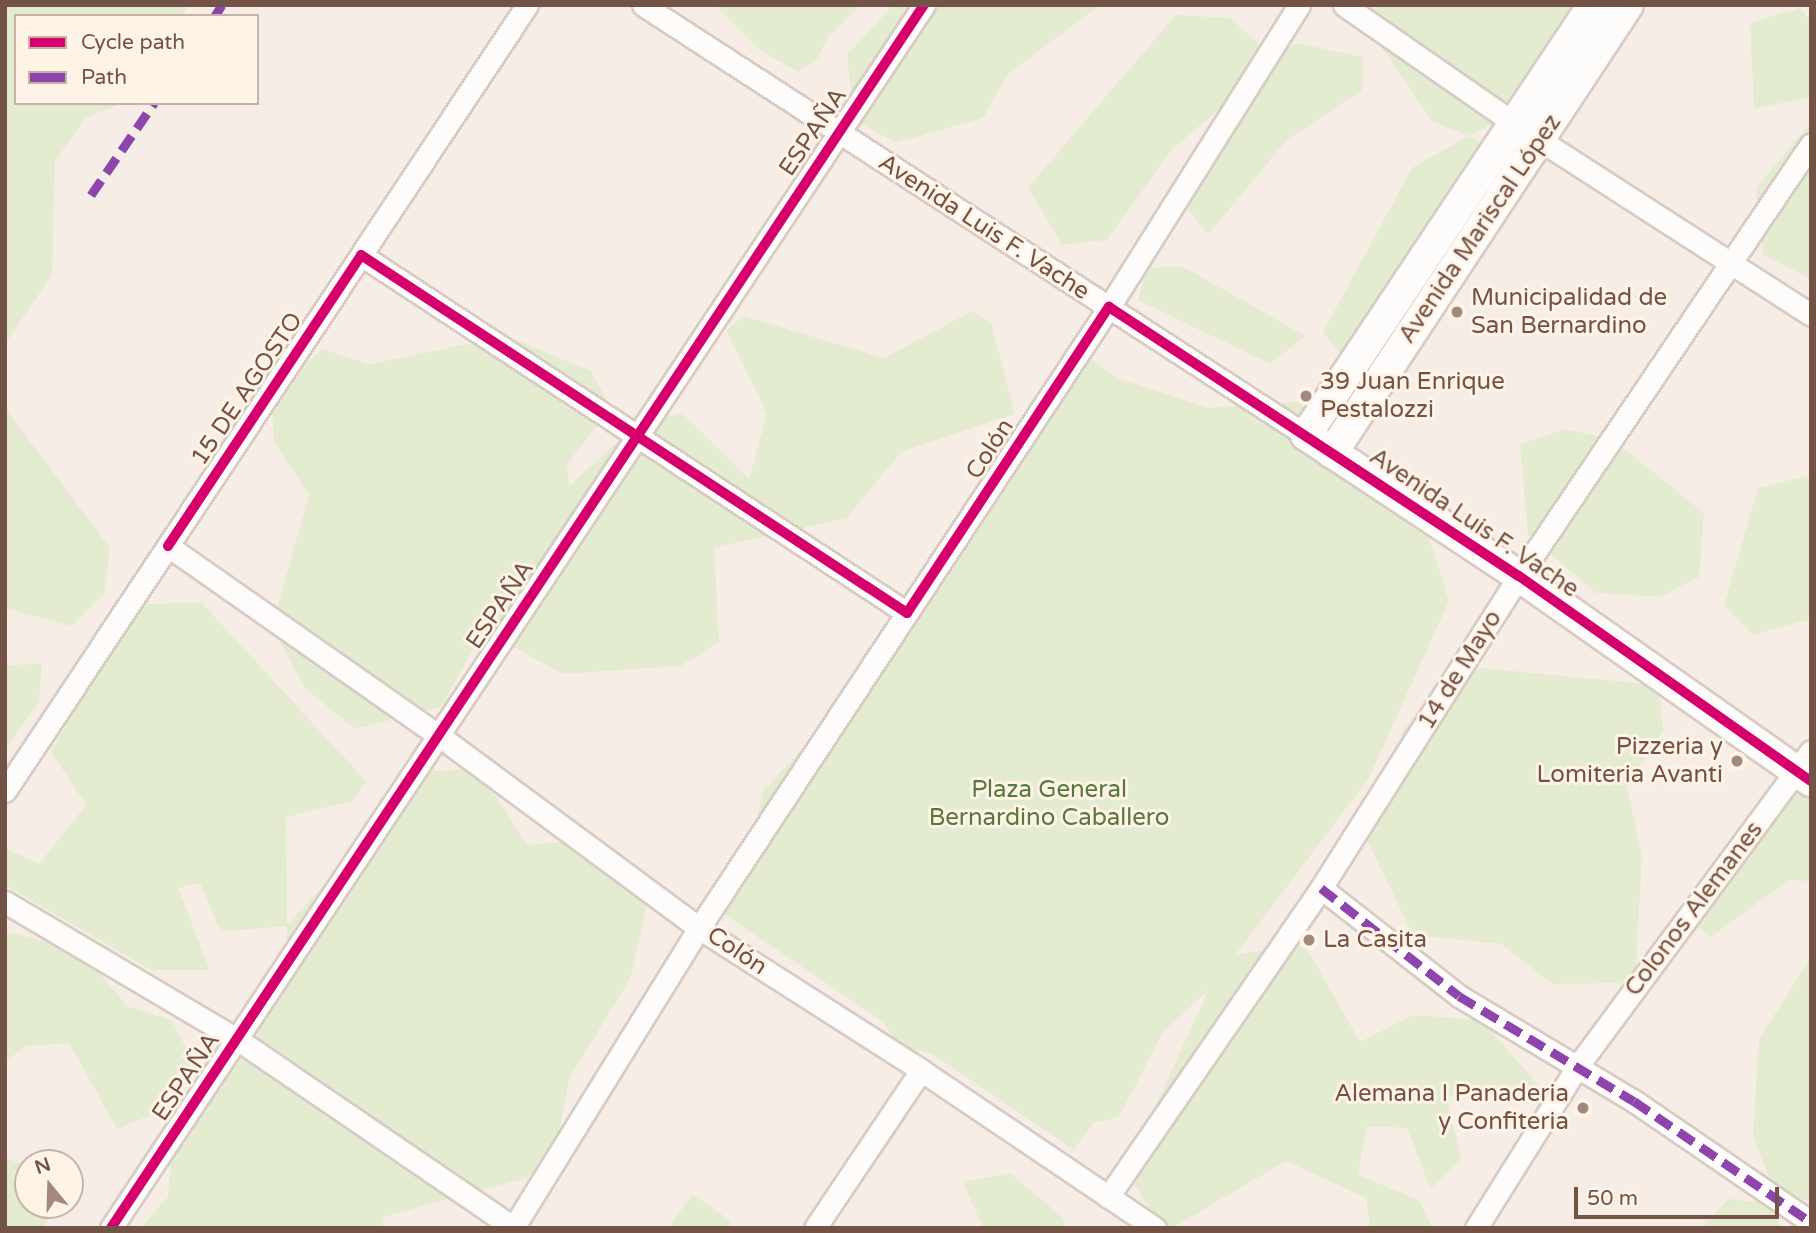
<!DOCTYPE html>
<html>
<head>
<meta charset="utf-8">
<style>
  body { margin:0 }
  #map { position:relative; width:1816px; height:1233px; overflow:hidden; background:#f6eee6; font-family:"Varela Round",sans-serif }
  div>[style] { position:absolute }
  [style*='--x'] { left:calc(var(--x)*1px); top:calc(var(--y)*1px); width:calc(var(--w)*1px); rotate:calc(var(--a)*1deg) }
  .green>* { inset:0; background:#e3ecd0 }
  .roads { filter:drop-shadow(2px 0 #d7cbc4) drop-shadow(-2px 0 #d7cbc4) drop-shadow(0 2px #d7cbc4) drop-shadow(0 -2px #d7cbc4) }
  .street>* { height:21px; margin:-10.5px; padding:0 10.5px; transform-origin:10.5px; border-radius:10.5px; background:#fefcfb }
  .secondary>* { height:30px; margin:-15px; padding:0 15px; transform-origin:15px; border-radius:15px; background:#fefcfb }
  .quiet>* { height:9px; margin-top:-4.5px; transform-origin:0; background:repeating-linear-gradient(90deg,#8e44ad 0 18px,transparent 0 27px) }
  .cycleway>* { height:10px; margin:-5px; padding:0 5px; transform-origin:5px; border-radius:5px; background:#d6006c }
  .dots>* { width:19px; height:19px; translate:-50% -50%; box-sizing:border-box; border:4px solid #fff3e6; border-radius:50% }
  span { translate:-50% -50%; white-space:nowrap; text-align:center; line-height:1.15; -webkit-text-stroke:6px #fff3e6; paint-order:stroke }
  .street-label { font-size:24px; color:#745347 }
  .poi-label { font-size:24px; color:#745347 }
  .left { translate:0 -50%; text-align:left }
  .right { translate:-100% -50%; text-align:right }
  .park-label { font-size:24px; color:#547a3e }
  .frame { position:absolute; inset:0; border:7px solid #745347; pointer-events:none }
  .legend { position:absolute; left:14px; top:14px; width:245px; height:91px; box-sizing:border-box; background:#fff3e6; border:2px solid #c7b3a6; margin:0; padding:9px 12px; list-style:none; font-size:21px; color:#745347 }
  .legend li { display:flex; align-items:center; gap:14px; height:35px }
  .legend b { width:35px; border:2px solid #c7b3a6 }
  .north { position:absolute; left:14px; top:1149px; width:70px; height:70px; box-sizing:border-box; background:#fff3e6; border:2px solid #c7b3a6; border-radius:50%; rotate:341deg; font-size:19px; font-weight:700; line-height:28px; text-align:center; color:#745347 }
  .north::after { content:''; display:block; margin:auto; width:24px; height:32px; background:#a2897f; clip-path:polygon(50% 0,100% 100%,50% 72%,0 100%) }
  .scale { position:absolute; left:1574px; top:1187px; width:205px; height:32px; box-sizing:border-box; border:4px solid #745347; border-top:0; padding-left:9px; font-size:21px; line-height:24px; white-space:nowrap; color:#745347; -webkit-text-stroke:5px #fff3e6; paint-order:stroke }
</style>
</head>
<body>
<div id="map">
  <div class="green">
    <div style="clip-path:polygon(5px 5px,189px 5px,183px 16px,16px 16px,16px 103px,123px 103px,86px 118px,55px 161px,52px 275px,5px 344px)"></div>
    <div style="clip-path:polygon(715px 5px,861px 5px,828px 37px,818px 58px,798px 72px,760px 50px)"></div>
    <div style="clip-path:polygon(893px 5px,1100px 5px,1007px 75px,983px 118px,896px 143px,854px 120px,847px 55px)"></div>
    <div style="clip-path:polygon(1374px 5px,1569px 5px,1581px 45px,1560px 92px,1469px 136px,1508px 157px,1493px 224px,1404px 296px,1378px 361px,1344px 359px,1323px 332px,1412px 168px,1468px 136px,1432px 121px,1361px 17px)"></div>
    <div style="clip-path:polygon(1800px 8px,1811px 22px,1811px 98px,1754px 108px,1750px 23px)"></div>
    <div style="clip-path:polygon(1176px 15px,1230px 18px,1265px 49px,1265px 59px,1297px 43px,1363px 57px,1362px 90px,1287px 140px,1208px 235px,1175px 192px,1234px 97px,1173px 148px,1107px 240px,1062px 245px,1028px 187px)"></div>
    <div style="clip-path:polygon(1811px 122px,1811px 279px,1763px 255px,1756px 188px)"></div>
    <div style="clip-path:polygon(1182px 266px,1306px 336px,1270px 364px,1138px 300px,1146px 268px)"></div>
    <div style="clip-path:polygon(972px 311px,991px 323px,1015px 414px,901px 452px,847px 518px,714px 548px,719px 642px,681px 666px,562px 674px,484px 630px,441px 707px,355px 729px,304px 687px,272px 626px,309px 495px,274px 442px,271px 397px,322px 349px,370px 364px,507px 336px,591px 371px,611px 408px,567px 464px,569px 486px,637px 424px,682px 413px,749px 479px,767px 414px,726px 330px,744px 316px,884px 358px)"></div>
    <div style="clip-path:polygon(1090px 359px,1119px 379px,1209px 408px,1302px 401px,1428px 535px,1449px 601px,1369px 778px,1236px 954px,1305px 945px,1360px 1042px,1413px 1015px,1481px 1020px,1538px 1084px,1529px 1104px,1446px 1095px,1461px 1159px,1431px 1190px,1407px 1128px,1367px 1126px,1358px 1175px,1419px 1200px,1433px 1228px,1370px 1228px,1366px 1198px,1286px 1161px,1172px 1228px,1164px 1228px,1125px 1172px,1209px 989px,1162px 1034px,1119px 1117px,1093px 1123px,1074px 1150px,931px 1053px,896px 1046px,885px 1023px,715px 908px,745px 864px,763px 791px,877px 669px,1049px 407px,1060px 402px)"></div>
    <div style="clip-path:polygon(5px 408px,110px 548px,104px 594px,71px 626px,5px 608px)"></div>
    <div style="clip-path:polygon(1564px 429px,1612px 439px,1704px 513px,1699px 577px,1660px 597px,1596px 593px,1528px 535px,1520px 444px)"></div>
    <div style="clip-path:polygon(1811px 475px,1811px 619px,1753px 635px,1724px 605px,1758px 488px)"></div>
    <div style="clip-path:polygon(201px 602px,366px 781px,353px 801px,286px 817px,287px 925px,431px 771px,479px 769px,527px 845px,596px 839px,650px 888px,631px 977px,569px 1079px,552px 1171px,383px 1217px,384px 1228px,140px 1228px,168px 1197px,176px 1105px,117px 1129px,69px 1043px,26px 1046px,5px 1062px,5px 931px,82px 951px,127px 1006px,172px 1020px,192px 1060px,177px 1103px,232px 1060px,285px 971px,287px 926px,221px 932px,200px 883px,178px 888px,210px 970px,151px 970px,5px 885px,5px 848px,39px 864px,86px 805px,51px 752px,131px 605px)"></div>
    <div style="clip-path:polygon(42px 664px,39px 702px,5px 750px,5px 665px)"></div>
    <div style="clip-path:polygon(1480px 668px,1659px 685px,1663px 731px,1627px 788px,1642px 856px,1636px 966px,1621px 983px,1552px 984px,1501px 944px,1413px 935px,1366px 838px,1404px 728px)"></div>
    <div style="clip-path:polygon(1811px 793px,1811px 881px,1789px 880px,1711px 937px,1692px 923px,1781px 796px)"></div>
    <div style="clip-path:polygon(1811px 957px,1811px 1200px,1776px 1198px,1753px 1134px,1759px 1039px)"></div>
    <div style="clip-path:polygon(5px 1158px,28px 1166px,28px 1205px,56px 1205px,43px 1228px,5px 1228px)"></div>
    <div style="clip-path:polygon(1010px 1173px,1063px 1218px,1065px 1228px,983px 1228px,963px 1182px)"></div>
    <div style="clip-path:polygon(693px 1194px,732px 1222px,728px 1228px,668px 1228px)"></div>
    <div style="clip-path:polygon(1728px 1199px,1768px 1203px,1782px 1228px,1702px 1228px)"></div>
  </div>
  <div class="roads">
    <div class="street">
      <div style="--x:643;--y:5;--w:790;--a:32.97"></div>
      <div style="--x:1344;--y:5;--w:208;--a:34.8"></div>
      <div style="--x:1515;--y:124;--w:352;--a:32.8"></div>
      <div style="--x:361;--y:255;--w:653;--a:33.25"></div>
      <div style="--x:168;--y:546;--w:330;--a:35"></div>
      <div style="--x:438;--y:735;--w:325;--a:36.5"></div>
      <div style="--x:699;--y:928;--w:353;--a:121.8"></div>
      <div style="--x:5;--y:791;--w:944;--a:-56.41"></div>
      <div style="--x:1321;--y:888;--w:175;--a:38"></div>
      <div style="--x:1459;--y:996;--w:204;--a:31"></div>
      <div style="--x:1634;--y:1101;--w:214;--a:34.4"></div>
      <div style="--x:5;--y:902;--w:269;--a:30.6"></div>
      <div style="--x:237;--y:1039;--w:335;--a:34.3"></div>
      <div style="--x:1108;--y:1197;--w:375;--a:-55.4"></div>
      <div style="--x:1321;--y:888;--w:370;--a:-57.6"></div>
      <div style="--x:1519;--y:576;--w:521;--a:-55.94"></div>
      <div style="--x:111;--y:1228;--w:1469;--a:-56.39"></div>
      <div style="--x:815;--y:1228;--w:190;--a:-56.1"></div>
      <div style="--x:1155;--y:1228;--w:282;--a:-146"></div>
      <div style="--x:921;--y:1070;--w:264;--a:-147.4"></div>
      <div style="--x:699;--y:928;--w:744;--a:-56.57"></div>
      <div style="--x:1109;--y:307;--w:357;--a:-57.8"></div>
      <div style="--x:1476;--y:1228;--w:190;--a:-57.9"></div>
      <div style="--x:1577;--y:1067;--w:393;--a:-53.5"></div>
    </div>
    <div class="secondary">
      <div style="--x:1593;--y:5;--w:517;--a:123.72"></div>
      <div style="--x:1306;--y:435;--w:255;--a:33.5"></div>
      <div style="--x:1519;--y:576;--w:357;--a:35.1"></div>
      <div style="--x:1332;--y:453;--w:537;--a:-56.55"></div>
    </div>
  </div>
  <div class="quiet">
    <div style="--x:215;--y:16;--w:13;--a:-58"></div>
    <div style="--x:91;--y:195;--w:112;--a:-55.6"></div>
    <div style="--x:1321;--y:888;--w:175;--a:38"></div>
    <div style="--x:1459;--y:996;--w:204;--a:31"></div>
    <div style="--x:1634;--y:1101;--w:214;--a:34.4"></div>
  </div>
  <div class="cycleway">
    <div style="--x:168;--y:546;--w:349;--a:-56.4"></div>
    <div style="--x:361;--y:255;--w:653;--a:33.25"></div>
    <div style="--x:907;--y:613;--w:367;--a:-56.6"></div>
    <div style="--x:1109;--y:307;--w:490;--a:33.3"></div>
    <div style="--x:1519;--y:576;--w:357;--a:35.1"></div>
    <div style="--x:111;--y:1228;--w:1469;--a:-56.39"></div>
  </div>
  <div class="dots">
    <div style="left:1457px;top:312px;background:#a2897f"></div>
    <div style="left:1306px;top:396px;background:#a2897f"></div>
    <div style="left:1737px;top:761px;background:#a2897f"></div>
    <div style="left:1309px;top:940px;background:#a2897f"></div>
    <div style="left:1583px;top:1108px;background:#a2897f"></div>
  </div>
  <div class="street-label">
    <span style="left:813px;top:132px;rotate:-56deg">ESPAÑA</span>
    <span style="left:984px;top:227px;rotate:33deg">Avenida Luis F. Vache</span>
    <span style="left:1480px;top:229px;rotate:-56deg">Avenida Mariscal López</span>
    <span style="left:247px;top:389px;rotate:-56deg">15 DE AGOSTO</span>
    <span style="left:990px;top:449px;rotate:-57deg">Colón</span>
    <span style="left:1474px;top:523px;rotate:34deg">Avenida Luis F. Vache</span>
    <span style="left:500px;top:605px;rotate:-56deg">ESPAÑA</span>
    <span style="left:1460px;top:670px;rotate:-58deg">14 de Mayo</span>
    <span style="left:1694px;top:909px;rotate:-53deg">Colonos Alemanes</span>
    <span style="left:737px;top:951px;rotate:34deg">Colón</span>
    <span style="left:186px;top:1077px;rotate:-56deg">ESPAÑA</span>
  </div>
  <div class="poi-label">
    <span class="left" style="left:1471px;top:312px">Municipalidad de<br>San Bernardino</span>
    <span class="left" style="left:1320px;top:396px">39 Juan Enrique<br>Pestalozzi</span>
    <span class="right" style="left:1723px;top:761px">Pizzeria y<br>Lomiteria Avanti</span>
    <span class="left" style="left:1323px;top:940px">La Casita</span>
    <span class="right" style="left:1569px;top:1108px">Alemana I Panaderia<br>y Confiteria</span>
  </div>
  <div class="park-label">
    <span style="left:1049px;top:804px">Plaza General<br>Bernardino Caballero</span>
  </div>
  <div class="frame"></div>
  <ul class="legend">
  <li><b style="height:9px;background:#d6006c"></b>Cycle path</li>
  <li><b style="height:9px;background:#8e44ad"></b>Path</li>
  </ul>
  <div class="north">N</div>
  <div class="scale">50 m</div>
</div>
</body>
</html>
